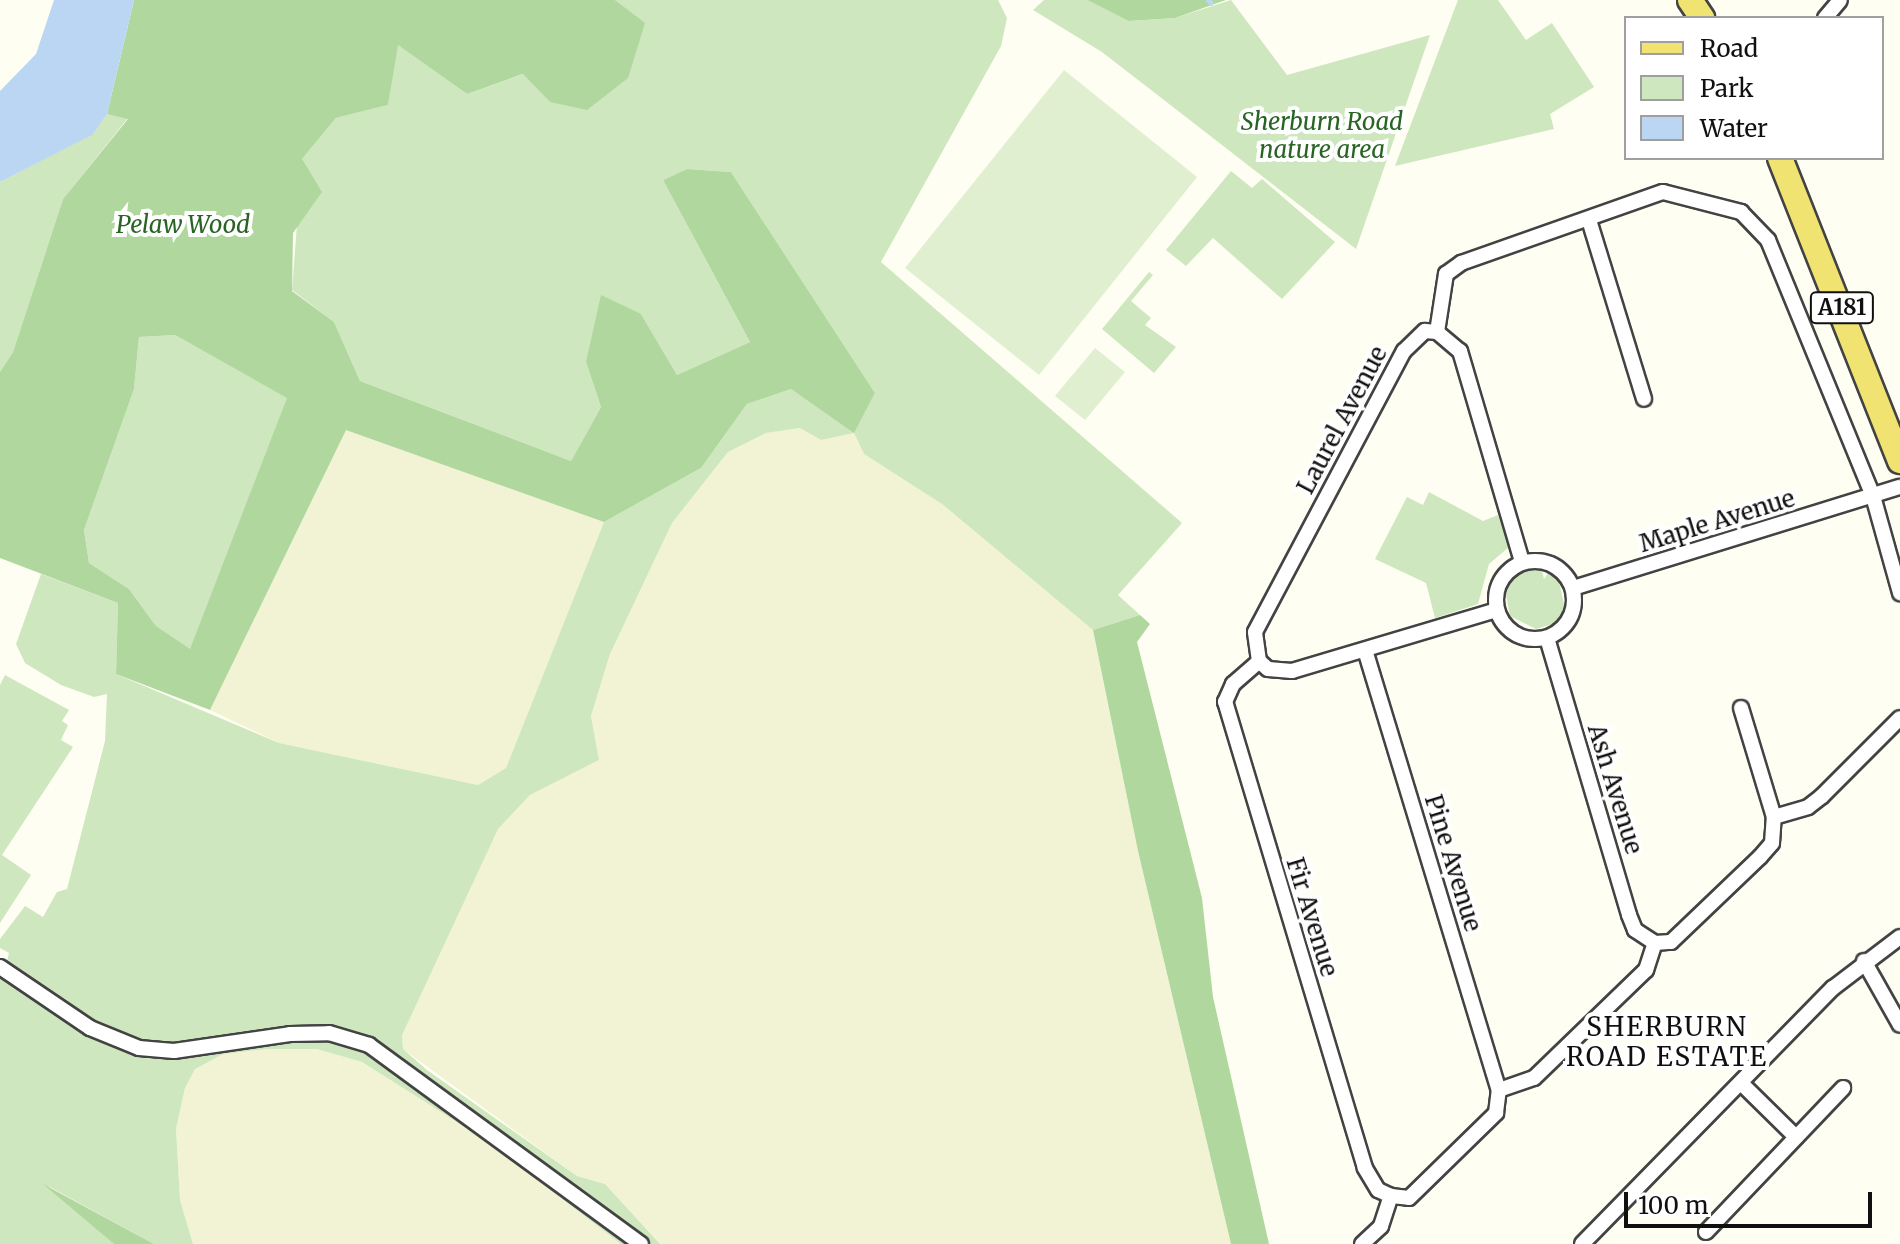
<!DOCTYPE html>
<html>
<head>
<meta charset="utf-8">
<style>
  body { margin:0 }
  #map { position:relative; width:1900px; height:1244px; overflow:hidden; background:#fefef3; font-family:Merriweather,serif }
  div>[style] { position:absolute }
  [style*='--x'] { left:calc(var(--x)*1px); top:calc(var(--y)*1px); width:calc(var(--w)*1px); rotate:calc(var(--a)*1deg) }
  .farmland>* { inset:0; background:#f2f3d4 }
  .green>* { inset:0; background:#cee7be }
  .forest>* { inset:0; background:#b0d79e }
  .pitch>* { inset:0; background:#e0efcf }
  .water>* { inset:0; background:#bbd6f3 }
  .stream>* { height:5px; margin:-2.5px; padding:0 2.5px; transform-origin:2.5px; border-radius:2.5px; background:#bbd6f3 }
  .roads { filter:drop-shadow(2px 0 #434343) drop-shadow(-2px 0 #434343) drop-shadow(0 2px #434343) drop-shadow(0 -2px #434343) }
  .minor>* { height:14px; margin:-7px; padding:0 7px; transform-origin:7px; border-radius:7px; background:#fff }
  .minor>.ring { margin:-7px; padding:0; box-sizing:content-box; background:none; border:14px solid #fff; border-radius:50% }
  .primary>* { height:24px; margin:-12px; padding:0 12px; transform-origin:12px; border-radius:12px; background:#f0e372 }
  span { translate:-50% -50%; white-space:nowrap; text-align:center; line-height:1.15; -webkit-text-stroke:8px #fff; paint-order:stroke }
  .shield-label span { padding:2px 6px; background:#fff; border:2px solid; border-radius:6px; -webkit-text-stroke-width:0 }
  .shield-label { font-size:22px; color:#101010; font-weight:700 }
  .park-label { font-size:24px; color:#286423; font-style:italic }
  .street-label { font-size:24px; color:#101010 }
  .neighbourhood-label { font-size:26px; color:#101010; letter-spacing:2px }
  .legend { position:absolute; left:1624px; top:16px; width:260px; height:144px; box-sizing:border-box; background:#fff; border:2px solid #9f9f9f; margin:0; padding:10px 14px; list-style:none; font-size:24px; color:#101010 }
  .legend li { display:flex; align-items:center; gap:16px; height:40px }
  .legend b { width:40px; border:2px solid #9f9f9f }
  .scale { position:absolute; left:1624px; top:1192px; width:248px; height:36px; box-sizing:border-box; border:4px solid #101010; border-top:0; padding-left:10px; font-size:24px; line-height:28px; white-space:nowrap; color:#101010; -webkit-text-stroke:6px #fff; paint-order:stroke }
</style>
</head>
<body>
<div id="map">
  <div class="farmland">
    <div style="clip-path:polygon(800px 428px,821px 440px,854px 433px,864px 454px,942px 504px,1093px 630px,1138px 851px,1231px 1244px,660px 1244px,605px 1184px,577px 1176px,403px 1049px,402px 1035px,431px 964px,498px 829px,530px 795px,599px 760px,591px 716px,610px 654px,672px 523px,728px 452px,766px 433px)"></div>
    <div style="clip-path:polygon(346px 429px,604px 522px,506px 768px,478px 785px,279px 743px,210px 710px)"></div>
    <div style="clip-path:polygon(268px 1049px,317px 1049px,362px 1062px,490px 1143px,621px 1244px,193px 1244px,180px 1200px,176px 1129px,185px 1088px,194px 1069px,223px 1054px)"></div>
  </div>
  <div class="green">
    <div style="clip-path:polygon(615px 0,998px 0,1007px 18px,1001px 46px,881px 262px,1182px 523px,1118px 595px,1140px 615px,1093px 630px,942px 504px,864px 454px,854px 433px,821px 440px,800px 428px,766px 433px,728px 452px,672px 523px,610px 654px,591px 716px,599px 760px,530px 795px,498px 829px,402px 1035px,403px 1049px,427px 1070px,577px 1176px,605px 1184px,660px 1244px,621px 1244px,490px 1143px,362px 1062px,317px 1049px,268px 1049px,223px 1054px,195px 1069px,185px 1088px,176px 1129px,180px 1200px,193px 1244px,154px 1244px,48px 1186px,114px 1244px,0 1244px,0 967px,5px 969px,9px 953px,0 948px,0 939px,25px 906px,43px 917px,57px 892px,67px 889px,105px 741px,107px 694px,94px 697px,61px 685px,25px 663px,16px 644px,41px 574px,118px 603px,116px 674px,279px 743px,478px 785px,506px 768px,604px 522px,701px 468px,747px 404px,791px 389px,854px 432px,875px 393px,731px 172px,687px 169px,663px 180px,750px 342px,677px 375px,641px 314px,586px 362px,601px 407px,571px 461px,360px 381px,334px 322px,292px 290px,302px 159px,336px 118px,388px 105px,397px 44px,467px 94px,524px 74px,550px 102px,645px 24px)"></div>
    <div style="clip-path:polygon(1044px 0,1087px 0,1130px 21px,1175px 18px,1231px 0,1287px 75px,1430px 35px,1356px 249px,1102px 52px,1033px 10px)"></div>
    <div style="clip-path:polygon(1458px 0,1498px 0,1526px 40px,1552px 23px,1594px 87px,1550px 114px,1554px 129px,1395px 166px)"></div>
    <div style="clip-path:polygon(107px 114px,128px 118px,63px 199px,13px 352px,0 372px,0 182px,91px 135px)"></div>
    <div style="clip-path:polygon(1231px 171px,1252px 188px,1262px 179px,1335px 242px,1282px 299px,1213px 238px,1186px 266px,1166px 250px)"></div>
    <div style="clip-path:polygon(1149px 272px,1153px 275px,1131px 301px,1151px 318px,1145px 325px,1176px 347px,1154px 373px,1102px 329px)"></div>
    <div style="clip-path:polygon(175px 335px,288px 398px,190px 650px,156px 626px,129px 589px,89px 563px,84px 530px,134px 389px,139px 337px)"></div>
    <div style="clip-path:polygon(1429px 492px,1483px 521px,1498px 515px,1509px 547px,1489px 564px,1478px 604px,1435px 618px,1426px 583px,1375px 559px,1407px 497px,1423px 505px)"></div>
    <div style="clip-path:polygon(1541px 567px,1544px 579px,1549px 572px,1558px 577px,1565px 609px,1553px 624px,1536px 629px,1510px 616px,1505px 589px,1518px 571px)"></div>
    <div style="clip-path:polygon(5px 675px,69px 710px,62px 721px,68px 725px,61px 740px,73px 747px,2px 855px,31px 875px,0 923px,0 685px)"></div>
  </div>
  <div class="forest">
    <div style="clip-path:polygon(evenodd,134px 0,615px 0,645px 23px,628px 78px,587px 110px,550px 102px,523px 74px,467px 94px,398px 45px,388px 105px,336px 118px,302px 159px,322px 192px,293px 233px,292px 291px,334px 322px,360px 381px,571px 461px,601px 407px,586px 362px,601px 295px,641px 314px,677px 375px,750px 342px,663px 180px,687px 169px,731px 172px,875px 393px,854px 433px,791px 389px,747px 404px,701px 468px,604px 522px,346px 430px,210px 710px,116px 674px,118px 603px,0 558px,0 372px,13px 352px,63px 199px,128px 119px,107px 114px,134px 0,175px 335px,287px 398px,190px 649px,156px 626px,129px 589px,89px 563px,84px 530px,134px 389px,139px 337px,175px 335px)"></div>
    <div style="clip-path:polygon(1087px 0,1226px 0,1175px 18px,1129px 21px)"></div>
    <div style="clip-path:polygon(1140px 615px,1150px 624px,1137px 642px,1202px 898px,1213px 997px,1269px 1244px,1231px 1244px,1138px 851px,1093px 630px)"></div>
    <div style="clip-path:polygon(43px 1184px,154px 1244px,114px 1244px)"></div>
  </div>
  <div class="pitch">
    <div style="clip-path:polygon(1064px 70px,1197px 177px,1039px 375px,905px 268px)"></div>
    <div style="clip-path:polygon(1095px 348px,1125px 372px,1085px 420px,1055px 396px)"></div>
  </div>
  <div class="water">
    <div style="clip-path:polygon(54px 0,134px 0,107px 114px,92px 135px,0 182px,0 91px,36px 54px)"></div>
  </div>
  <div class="stream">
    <div style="--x:1208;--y:0;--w:4;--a:45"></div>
  </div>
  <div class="roads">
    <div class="minor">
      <div style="--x:1825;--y:18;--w:23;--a:-50"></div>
      <div style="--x:1589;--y:220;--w:187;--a:72.9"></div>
      <div style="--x:1437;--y:332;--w:30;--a:40"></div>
      <div style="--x:1460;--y:351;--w:220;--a:73.6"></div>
      <div class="ring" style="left:1496px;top:561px;width:64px;height:64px"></div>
      <div style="--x:1573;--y:588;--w:342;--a:-17.2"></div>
      <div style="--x:1547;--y:638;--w:289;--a:73.5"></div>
      <div style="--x:1629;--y:915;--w:16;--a:68"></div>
      <div style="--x:1635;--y:930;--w:24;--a:33"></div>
      <div style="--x:1365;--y:650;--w:460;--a:73.1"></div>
      <div style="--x:1259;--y:661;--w:12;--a:42"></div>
      <div style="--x:1268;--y:669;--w:24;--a:5"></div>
      <div style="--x:1292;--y:671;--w:213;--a:-16.6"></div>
      <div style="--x:1741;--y:708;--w:114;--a:73.2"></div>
      <div style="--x:1864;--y:961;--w:73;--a:60.6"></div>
      <div style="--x:0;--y:967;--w:109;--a:34.1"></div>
      <div style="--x:90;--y:1028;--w:53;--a:22.2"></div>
      <div style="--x:139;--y:1048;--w:35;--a:5"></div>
      <div style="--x:174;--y:1051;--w:117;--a:-8.3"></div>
      <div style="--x:290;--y:1034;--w:39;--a:-1"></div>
      <div style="--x:329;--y:1033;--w:42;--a:16.7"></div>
      <div style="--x:369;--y:1045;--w:337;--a:36.2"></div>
      <div style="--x:1741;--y:1083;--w:77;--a:44.5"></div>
      <div style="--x:1391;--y:1196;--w:14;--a:-155"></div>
      <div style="--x:1378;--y:1190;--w:26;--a:-121"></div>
      <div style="--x:1365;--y:1168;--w:487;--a:-106.7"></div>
      <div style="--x:1225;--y:702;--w:20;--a:-66"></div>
      <div style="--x:1233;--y:684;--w:35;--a:-41"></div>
      <div style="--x:1259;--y:661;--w:29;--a:-98"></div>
      <div style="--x:1255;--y:632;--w:318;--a:-62.1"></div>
      <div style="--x:1404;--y:351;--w:29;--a:-44"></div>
      <div style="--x:1425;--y:331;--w:12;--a:5"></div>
      <div style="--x:1437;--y:332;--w:59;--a:-81.2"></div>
      <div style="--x:1446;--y:274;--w:19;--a:-36"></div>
      <div style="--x:1461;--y:263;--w:214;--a:-19.4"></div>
      <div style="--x:1663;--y:192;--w:81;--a:14.4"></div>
      <div style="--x:1741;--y:212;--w:39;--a:46"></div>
      <div style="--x:1768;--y:240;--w:277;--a:67.7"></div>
      <div style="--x:1873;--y:496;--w:101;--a:74.4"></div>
      <div style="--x:1706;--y:1232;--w:199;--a:-46.4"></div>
      <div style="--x:1362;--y:1244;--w:26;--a:-43"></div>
      <div style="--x:1381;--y:1226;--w:32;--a:-72"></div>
      <div style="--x:1391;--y:1196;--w:18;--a:6"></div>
      <div style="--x:1409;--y:1198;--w:122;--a:-44.3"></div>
      <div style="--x:1496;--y:1113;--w:23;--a:-83"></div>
      <div style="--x:1499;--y:1090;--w:37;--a:-19"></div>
      <div style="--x:1534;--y:1078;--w:156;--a:-44"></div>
      <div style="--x:1646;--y:970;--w:28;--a:-72"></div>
      <div style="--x:1655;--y:943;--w:16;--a:-4"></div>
      <div style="--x:1671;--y:942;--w:123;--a:-43.7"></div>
      <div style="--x:1760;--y:857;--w:18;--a:-49"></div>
      <div style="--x:1772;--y:843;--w:26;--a:-86"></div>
      <div style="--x:1774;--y:817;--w:35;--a:-16"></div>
      <div style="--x:1808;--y:807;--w:18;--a:-38"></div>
      <div style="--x:1822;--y:796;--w:110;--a:-45"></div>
      <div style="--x:1582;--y:1244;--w:359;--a:-45.6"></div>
      <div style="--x:1833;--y:988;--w:84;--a:-37.3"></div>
    </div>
    <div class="primary">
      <div style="--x:1690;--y:0;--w:22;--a:56"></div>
      <div style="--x:1780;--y:158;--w:326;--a:68.4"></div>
    </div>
  </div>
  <div class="shield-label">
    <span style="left:1842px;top:308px">A181</span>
  </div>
  <div class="park-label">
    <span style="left:1322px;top:136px">Sherburn Road<br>nature area</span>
    <span style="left:183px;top:225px">Pelaw Wood</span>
  </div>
  <div class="street-label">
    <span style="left:1342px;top:420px;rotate:-62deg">Laurel Avenue</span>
    <span style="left:1717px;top:521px;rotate:-17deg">Maple Avenue</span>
    <span style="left:1615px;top:789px;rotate:73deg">Ash Avenue</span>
    <span style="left:1453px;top:863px;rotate:73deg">Pine Avenue</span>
    <span style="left:1312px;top:917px;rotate:73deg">Fir Avenue</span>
  </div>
  <div class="neighbourhood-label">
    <span style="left:1667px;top:1042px">SHERBURN<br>ROAD ESTATE</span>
  </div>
  <ul class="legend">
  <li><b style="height:10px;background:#f0e372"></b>Road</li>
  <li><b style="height:22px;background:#cee7be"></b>Park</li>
  <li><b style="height:22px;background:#bbd6f3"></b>Water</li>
  </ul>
  <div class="scale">100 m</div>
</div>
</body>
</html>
